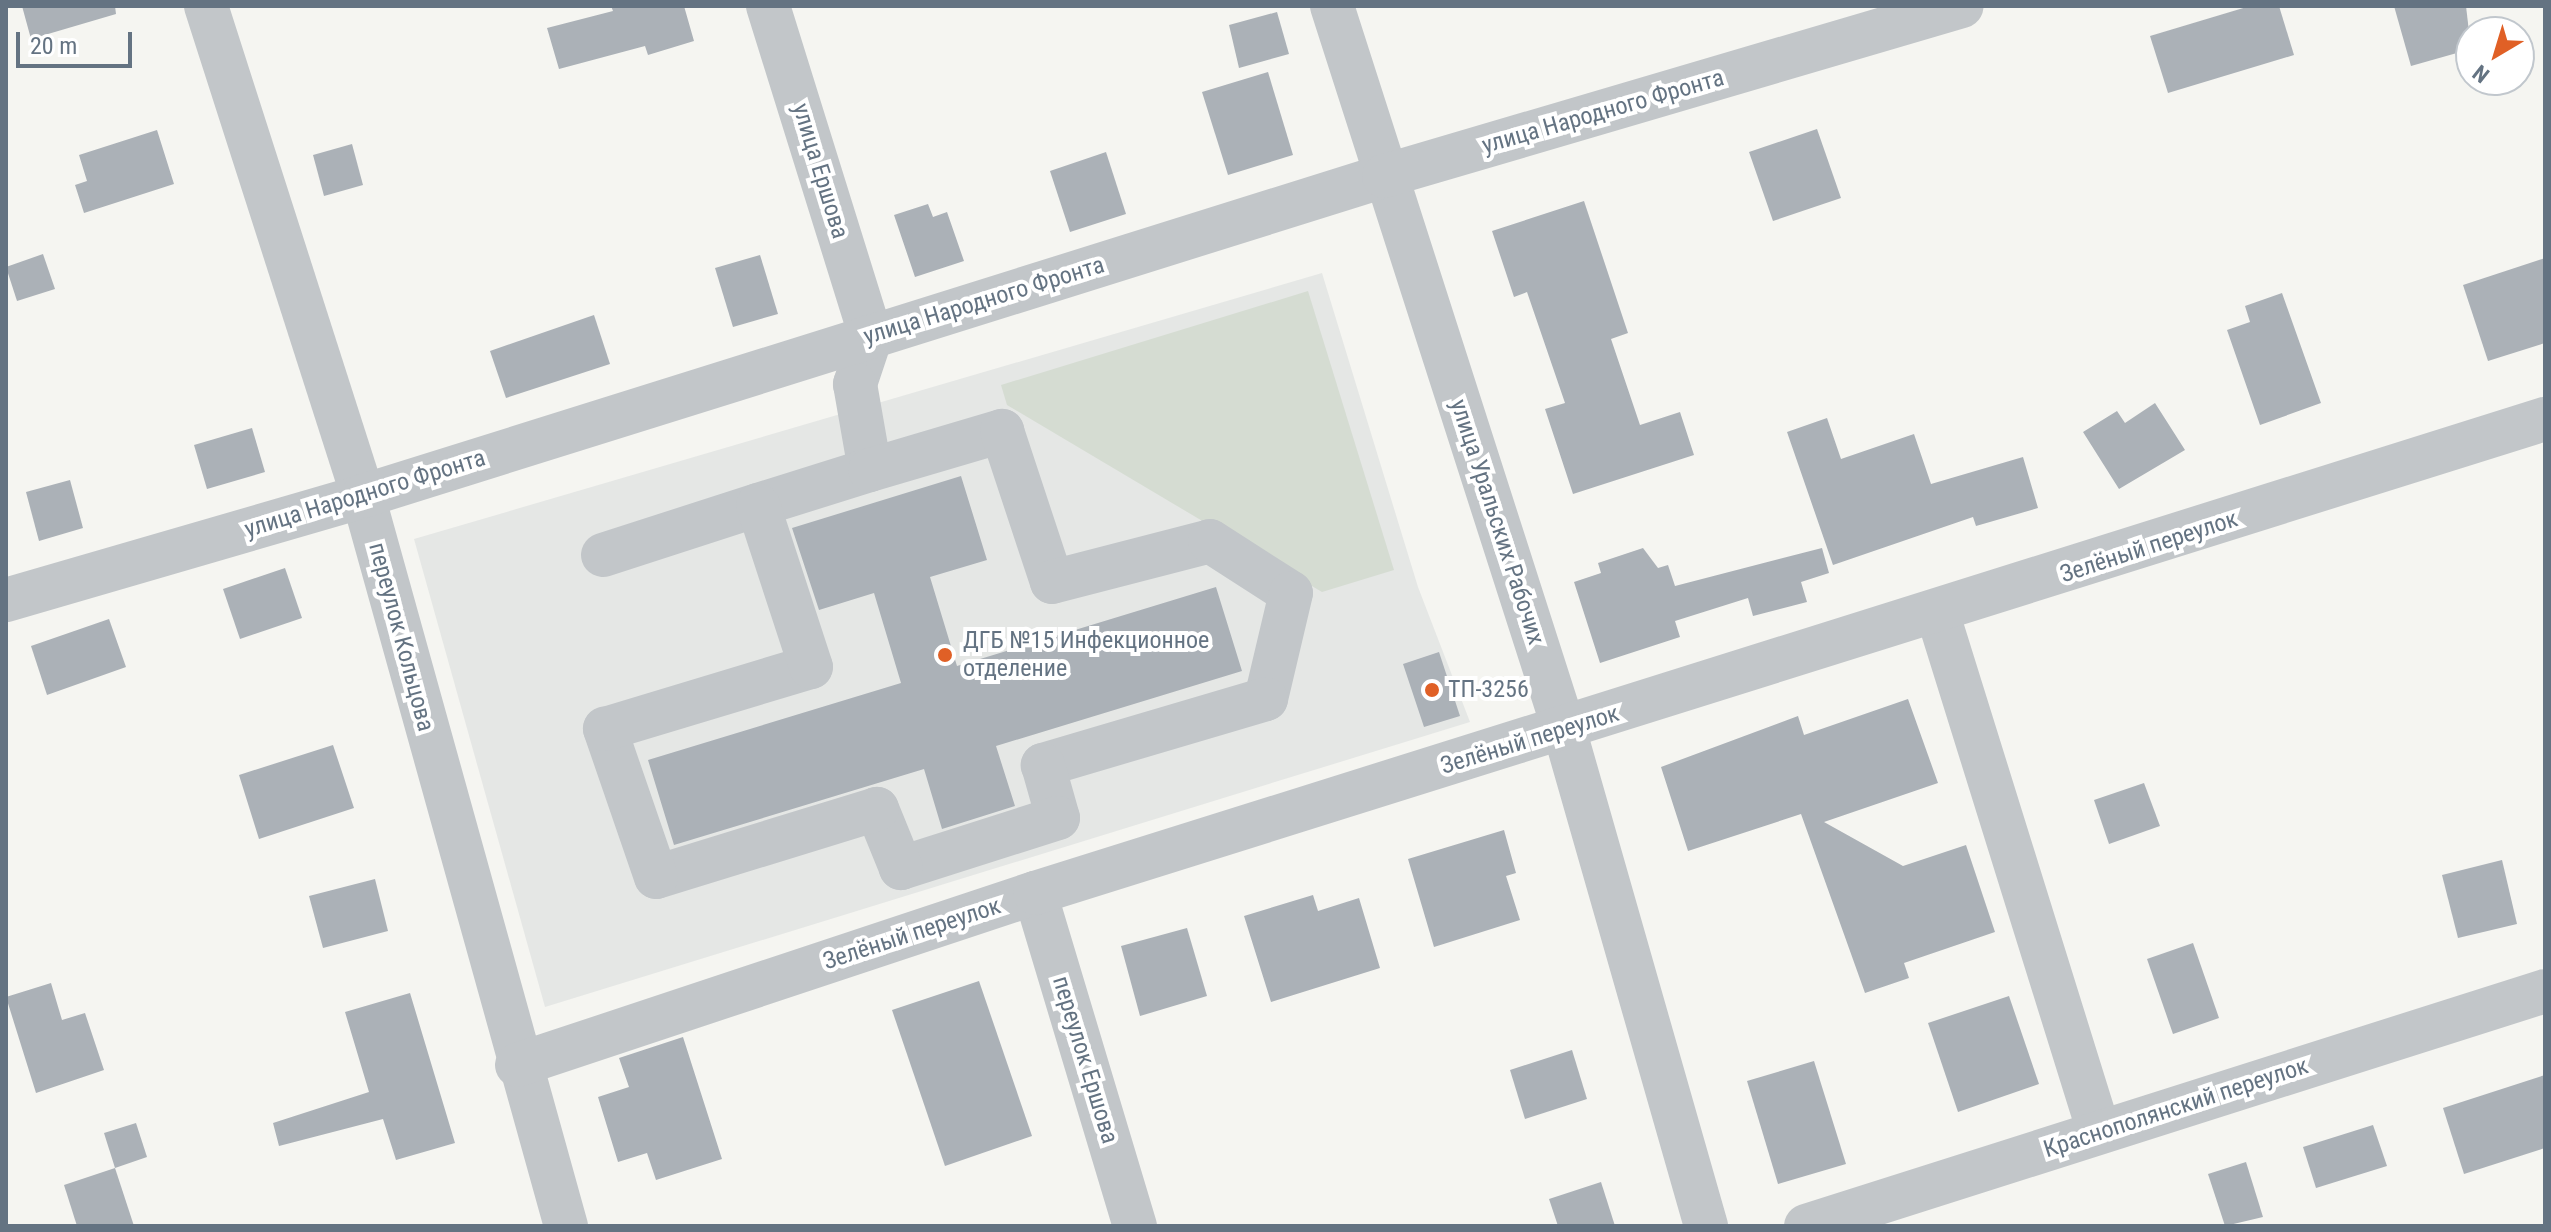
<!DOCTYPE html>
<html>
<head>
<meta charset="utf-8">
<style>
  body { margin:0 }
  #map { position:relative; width:2551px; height:1232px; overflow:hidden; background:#f5f5f1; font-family:"Roboto Condensed",sans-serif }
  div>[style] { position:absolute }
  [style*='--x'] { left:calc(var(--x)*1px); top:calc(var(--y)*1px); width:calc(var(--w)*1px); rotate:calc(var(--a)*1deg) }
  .built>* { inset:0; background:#e5e7e5 }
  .green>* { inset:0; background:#d5dcd2 }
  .building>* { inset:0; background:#abb1b7 }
  .minor>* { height:44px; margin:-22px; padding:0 22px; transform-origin:22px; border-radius:22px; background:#c2c6c9 }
  .dots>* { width:22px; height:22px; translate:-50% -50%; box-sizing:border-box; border:4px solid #fff; border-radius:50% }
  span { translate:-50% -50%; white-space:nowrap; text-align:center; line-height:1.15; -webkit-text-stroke:8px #fff; paint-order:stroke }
  .street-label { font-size:24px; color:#647382 }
  .poi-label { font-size:24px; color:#647382 }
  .left { translate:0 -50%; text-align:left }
  .frame { position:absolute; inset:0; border:8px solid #647382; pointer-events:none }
  .north { position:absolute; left:2455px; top:16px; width:80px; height:80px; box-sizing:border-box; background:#fff; border:2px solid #c1c7cd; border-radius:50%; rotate:218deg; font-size:22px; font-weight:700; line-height:32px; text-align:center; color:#647382 }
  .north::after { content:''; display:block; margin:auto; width:28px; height:36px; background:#e06026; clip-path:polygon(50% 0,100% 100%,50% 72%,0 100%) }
  .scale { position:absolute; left:16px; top:32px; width:116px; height:36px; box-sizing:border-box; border:4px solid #647382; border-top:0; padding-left:10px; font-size:24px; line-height:28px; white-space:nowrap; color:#647382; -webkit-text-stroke:6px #fff; paint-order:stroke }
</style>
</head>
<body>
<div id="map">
  <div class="built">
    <div style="clip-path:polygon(1322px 273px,1418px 587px,1470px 722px,545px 1007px,414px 539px)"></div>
  </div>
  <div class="green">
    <div style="clip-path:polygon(1308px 291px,1394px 570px,1322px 592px,1007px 405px,1001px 385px)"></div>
  </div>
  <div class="building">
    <div style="clip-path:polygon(22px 6px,115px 6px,116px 14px,31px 39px)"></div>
    <div style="clip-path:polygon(611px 6px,684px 6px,694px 41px,648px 55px,645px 46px,559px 69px,547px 28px,613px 11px)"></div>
    <div style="clip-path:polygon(2250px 6px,2279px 6px,2294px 55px,2168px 93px,2150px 36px)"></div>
    <div style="clip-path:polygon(2394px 6px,2466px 6px,2471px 49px,2411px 66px)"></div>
    <div style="clip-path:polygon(1277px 12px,1289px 54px,1239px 68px,1229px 25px)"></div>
    <div style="clip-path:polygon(1268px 72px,1293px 155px,1228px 175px,1202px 92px)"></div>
    <div style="clip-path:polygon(1817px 129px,1841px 198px,1773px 221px,1749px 152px)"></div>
    <div style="clip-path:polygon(157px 130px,174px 184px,84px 213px,75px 185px,87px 181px,79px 155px)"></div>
    <div style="clip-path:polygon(352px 144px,363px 185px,324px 196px,313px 155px)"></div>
    <div style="clip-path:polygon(1106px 152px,1126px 214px,1070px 232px,1050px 171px)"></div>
    <div style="clip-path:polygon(1584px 201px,1628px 333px,1611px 339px,1640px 425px,1680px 412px,1694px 455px,1573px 494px,1545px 409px,1565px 403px,1527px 292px,1514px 297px,1492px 231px)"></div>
    <div style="clip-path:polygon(928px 204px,933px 217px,947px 212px,964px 261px,915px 277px,894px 215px)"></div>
    <div style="clip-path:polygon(43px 254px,55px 289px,17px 301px,6px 267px)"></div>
    <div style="clip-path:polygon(760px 255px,778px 314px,733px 327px,715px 268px)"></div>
    <div style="clip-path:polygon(2545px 258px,2545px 343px,2488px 361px,2463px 285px)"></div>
    <div style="clip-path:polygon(2282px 293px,2321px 403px,2260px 425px,2227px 330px,2250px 322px,2245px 306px)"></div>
    <div style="clip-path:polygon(594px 315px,610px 364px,506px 398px,490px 351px)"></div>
    <div style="clip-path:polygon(2155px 403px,2185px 450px,2119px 489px,2083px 432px,2117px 411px,2125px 423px)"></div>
    <div style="clip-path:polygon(1827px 418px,1841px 459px,1914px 434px,1931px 484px,2023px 457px,2038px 508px,1976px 526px,1973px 517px,1833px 565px,1787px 432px)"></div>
    <div style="clip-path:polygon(252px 428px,265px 472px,207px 489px,194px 445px)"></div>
    <div style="clip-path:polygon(961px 476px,987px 560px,930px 577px,957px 666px,1216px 587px,1242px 671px,996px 746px,1015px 806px,942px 829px,924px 769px,674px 845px,648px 760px,901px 683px,874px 593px,819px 610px,792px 528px)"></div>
    <div style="clip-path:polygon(70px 480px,83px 528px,39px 541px,26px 492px)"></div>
    <div style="clip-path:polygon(1643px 548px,1658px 568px,1668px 565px,1675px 586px,1822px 548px,1829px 573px,1801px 582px,1807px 602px,1753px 616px,1748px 598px,1675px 621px,1680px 637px,1600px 663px,1574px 582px,1601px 573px,1598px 563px)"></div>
    <div style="clip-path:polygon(285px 568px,302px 618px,240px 639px,223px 589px)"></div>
    <div style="clip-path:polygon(109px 619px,126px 667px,47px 695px,31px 646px)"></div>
    <div style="clip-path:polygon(1439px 652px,1460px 716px,1424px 727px,1403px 664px)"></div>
    <div style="clip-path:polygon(1908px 699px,1938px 783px,1824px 822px,1903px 866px,1966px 845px,1995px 932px,1904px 963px,1909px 978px,1865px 993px,1801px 814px,1688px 851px,1661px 767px,1798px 716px,1804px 735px)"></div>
    <div style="clip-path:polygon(333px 745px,354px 808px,259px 839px,239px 775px)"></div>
    <div style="clip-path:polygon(2144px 783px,2160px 826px,2109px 844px,2094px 800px)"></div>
    <div style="clip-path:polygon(1504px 830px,1516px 873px,1506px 876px,1520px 920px,1434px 947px,1408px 859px)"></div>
    <div style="clip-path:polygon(2502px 860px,2517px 924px,2458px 938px,2442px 875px)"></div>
    <div style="clip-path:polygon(375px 879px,388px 931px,323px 948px,309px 896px)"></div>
    <div style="clip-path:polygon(1313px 895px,1318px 911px,1359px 898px,1380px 968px,1271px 1002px,1244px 916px)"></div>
    <div style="clip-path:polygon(1187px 928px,1207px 996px,1140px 1016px,1121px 946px)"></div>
    <div style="clip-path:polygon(2193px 943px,2219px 1018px,2173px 1034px,2147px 959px)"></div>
    <div style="clip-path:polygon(979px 981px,1032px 1136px,945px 1166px,892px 1010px)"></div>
    <div style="clip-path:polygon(51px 983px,62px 1020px,85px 1013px,104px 1070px,36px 1093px,6px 997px)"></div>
    <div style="clip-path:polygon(410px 993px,455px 1143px,396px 1160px,383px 1119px,279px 1146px,273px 1123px,369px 1092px,345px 1012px)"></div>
    <div style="clip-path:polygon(2009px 996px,2039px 1084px,1958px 1112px,1928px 1023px)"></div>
    <div style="clip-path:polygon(683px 1037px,722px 1159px,656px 1180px,647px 1153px,618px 1162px,598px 1097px,629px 1087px,619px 1058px)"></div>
    <div style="clip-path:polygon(1572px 1050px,1587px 1099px,1525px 1119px,1510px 1070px)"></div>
    <div style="clip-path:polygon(1814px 1061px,1846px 1164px,1778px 1184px,1747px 1081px)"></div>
    <div style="clip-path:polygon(2545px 1075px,2545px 1148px,2464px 1174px,2443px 1108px)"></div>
    <div style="clip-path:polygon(136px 1123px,147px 1157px,115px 1168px,104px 1133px)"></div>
    <div style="clip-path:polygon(2373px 1125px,2387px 1166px,2316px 1188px,2303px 1147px)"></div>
    <div style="clip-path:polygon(2246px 1162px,2263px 1217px,2225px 1226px,2208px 1174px)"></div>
    <div style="clip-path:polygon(115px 1168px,134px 1226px,77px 1226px,64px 1185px)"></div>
    <div style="clip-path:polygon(1601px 1182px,1615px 1226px,1558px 1226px,1549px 1199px)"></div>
  </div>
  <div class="minor">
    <div style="--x:206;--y:6;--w:515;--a:72.23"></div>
    <div style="--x:363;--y:496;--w:758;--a:74.46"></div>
    <div style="--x:768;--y:6;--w:346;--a:72.7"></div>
    <div style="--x:871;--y:336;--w:51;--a:108.4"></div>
    <div style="--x:855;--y:384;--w:87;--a:80.1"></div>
    <div style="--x:1332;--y:6;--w:759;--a:72.21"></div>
    <div style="--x:1564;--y:729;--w:517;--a:74.05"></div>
    <div style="--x:603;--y:555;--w:163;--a:-17.9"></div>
    <div style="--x:758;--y:505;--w:117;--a:-17.4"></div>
    <div style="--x:870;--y:470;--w:138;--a:-16.5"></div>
    <div style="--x:1002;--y:431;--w:159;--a:71.7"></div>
    <div style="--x:1052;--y:582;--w:163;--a:-14.5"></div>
    <div style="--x:1210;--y:541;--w:96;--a:32.7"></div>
    <div style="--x:1291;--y:593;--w:109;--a:103.3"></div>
    <div style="--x:1266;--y:699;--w:233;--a:163.5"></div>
    <div style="--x:1043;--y:765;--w:55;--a:74.2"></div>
    <div style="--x:1058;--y:818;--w:165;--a:162.3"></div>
    <div style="--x:901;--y:868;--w:64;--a:-112.1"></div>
    <div style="--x:877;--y:809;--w:231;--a:162.9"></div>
    <div style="--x:656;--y:877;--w:157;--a:-109"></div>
    <div style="--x:605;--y:729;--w:215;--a:-16.8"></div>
    <div style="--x:811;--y:667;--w:170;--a:-108.1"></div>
    <div style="--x:6;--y:600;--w:372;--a:-16.2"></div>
    <div style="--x:363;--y:496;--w:1070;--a:-17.4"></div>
    <div style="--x:1384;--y:176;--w:602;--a:-16.39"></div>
    <div style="--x:1938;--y:615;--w:541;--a:72.7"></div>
    <div style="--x:1035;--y:893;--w:348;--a:73.3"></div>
    <div style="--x:517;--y:1065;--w:546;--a:-18.37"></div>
    <div style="--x:1035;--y:893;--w:1583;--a:-17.43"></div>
    <div style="--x:1806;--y:1226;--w:775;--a:-17.64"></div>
  </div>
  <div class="dots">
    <div style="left:945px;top:655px;background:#e06026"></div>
    <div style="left:1432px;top:690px;background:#e06026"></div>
  </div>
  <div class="street-label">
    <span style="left:1603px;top:112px;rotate:-16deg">улица Народного Фронта</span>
    <span style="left:820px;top:171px;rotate:73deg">улица Ершова</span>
    <span style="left:984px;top:301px;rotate:-17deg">улица Народного Фронта</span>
    <span style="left:365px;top:494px;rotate:-17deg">улица Народного Фронта</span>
    <span style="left:1497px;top:522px;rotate:72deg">улица Уральских Рабочих</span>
    <span style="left:2149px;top:547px;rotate:-18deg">Зелёный переулок</span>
    <span style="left:401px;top:637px;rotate:75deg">переулок Кольцова</span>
    <span style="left:1530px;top:740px;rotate:-17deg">Зелёный переулок</span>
    <span style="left:912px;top:934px;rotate:-18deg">Зелёный переулок</span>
    <span style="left:1085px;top:1060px;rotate:73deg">переулок Ершова</span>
    <span style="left:2176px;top:1108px;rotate:-18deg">Краснополянский переулок</span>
  </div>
  <div class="poi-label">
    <span class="left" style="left:963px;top:655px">ДГБ №15 Инфекционное<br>отделение</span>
    <span class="left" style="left:1448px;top:690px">ТП-3256</span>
  </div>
  <div class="frame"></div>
  <div class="north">N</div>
  <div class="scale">20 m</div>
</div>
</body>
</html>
